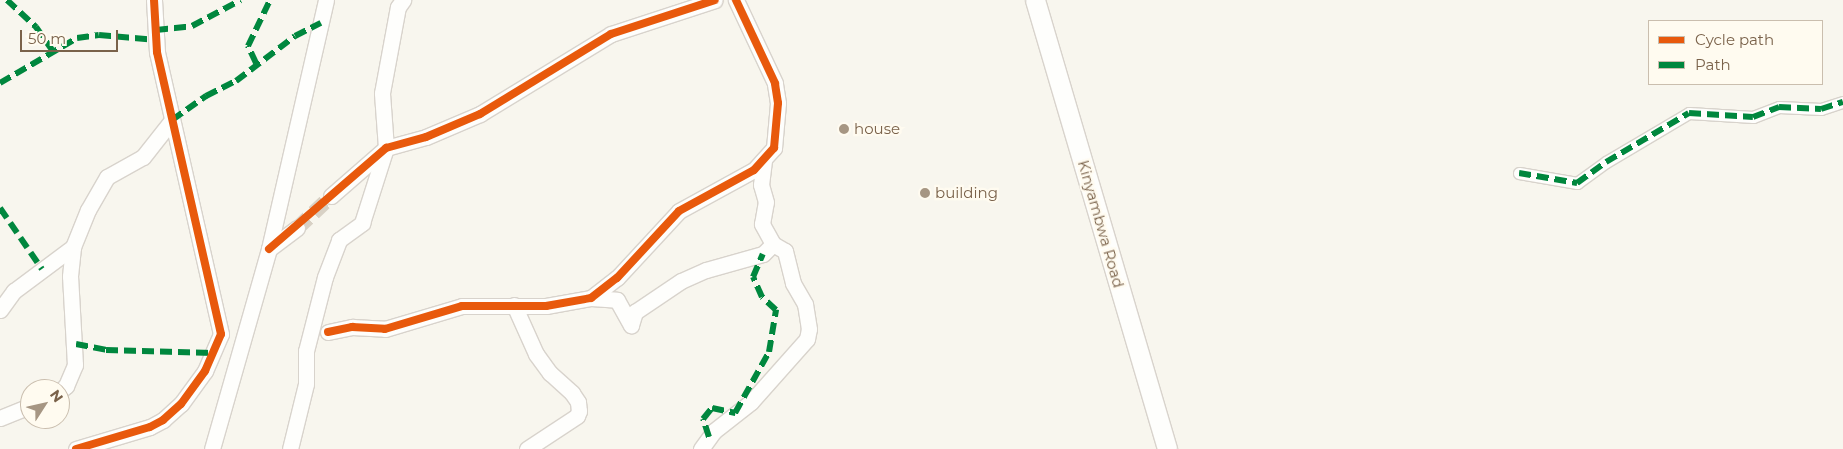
<!DOCTYPE html>
<html>
<head>
<meta charset="utf-8">
<style>
  body { margin:0 }
  #map { position:relative; width:1843px; height:449px; overflow:hidden; background:#f8f6ee; font-family:Montserrat,sans-serif }
  div>[style] { position:absolute }
  [style*='--x'] { left:calc(var(--x)*1px); top:calc(var(--y)*1px); width:calc(var(--w)*1px); rotate:calc(var(--a)*1deg) }
  .minor-tunnel>* { height:15px; margin-top:-7.5px; transform-origin:0; background:repeating-linear-gradient(90deg,#d8d1c5 0 15px,transparent 0 23px) }
  .roads { filter:drop-shadow(1px 0 #d8d3cc) drop-shadow(-1px 0 #d8d3cc) drop-shadow(0 1px #d8d3cc) drop-shadow(0 -1px #d8d3cc) }
  .pedestrian>* { height:11px; margin:-5.5px; padding:0 5.5px; transform-origin:5.5px; border-radius:5.5px; background:#fefefc }
  .minor>* { height:15px; margin:-7.5px; padding:0 7.5px; transform-origin:7.5px; border-radius:7.5px; background:#fefefc }
  .tertiary>* { height:19px; margin:-9.5px; padding:0 9.5px; transform-origin:9.5px; border-radius:9.5px; background:#fefefc }
  .quiet>* { height:6px; margin-top:-3px; transform-origin:0; background:repeating-linear-gradient(90deg,#00873e 0 12px,transparent 0 18px) }
  .cycleway>* { height:8px; margin:-4px; padding:0 4px; transform-origin:4px; border-radius:4px; background:#e8590c }
  .dots>* { width:14px; height:14px; translate:-50% -50%; box-sizing:border-box; border:2px solid #fffbf0; border-radius:50% }
  span { translate:-50% -50%; white-space:nowrap; text-align:center; line-height:1.15; -webkit-text-stroke:4.5px #fffbf0; paint-order:stroke }
  .poi-label { font-size:15px; color:#7a624a }
  .left { translate:0 -50%; text-align:left }
  .street-label { font-size:15px; color:#7a624a }
  .legend { position:absolute; left:1648px; top:20px; width:175px; height:65px; box-sizing:border-box; background:#fffbf0; border:1px solid #cabeae; margin:0; padding:6px 9px; list-style:none; font-size:15px; color:#7a624a }
  .legend li { display:flex; align-items:center; gap:10px; height:25px }
  .legend b { width:25px; border:1px solid #cabeae }
  .north { position:absolute; left:20px; top:379px; width:50px; height:50px; box-sizing:border-box; background:#fffbf0; border:1px solid #cabeae; border-radius:50%; rotate:55deg; font-size:14px; font-weight:700; line-height:20px; text-align:center; color:#7a624a }
  .north::after { content:''; display:block; margin:auto; width:18px; height:22px; background:#a69683; clip-path:polygon(50% 0,100% 100%,50% 72%,0 100%) }
  .scale { position:absolute; left:20px; top:30px; width:98px; height:22px; box-sizing:border-box; border:2px solid #7a624a; border-top:0; padding-left:6px; font-size:15px; line-height:18px; white-space:nowrap; color:#7a624a; -webkit-text-stroke:4px #fffbf0; paint-order:stroke }
</style>
</head>
<body>
<div id="map">
  <div class="minor-tunnel">
    <div style="--x:297;--y:228;--w:47;--a:-43.3"></div>
  </div>
  <div class="roads">
    <div class="pedestrian">
      <div style="--x:1519;--y:173;--w:59;--a:9.8"></div>
      <div style="--x:1577;--y:183;--w:36;--a:-36"></div>
      <div style="--x:1606;--y:162;--w:96;--a:-30.6"></div>
      <div style="--x:1689;--y:113;--w:64;--a:3.6"></div>
      <div style="--x:1753;--y:117;--w:28;--a:-21"></div>
      <div style="--x:1779;--y:107;--w:42;--a:2.7"></div>
      <div style="--x:1821;--y:109;--w:23;--a:-18"></div>
    </div>
    <div class="minor">
      <div style="--x:331;--y:196;--w:73;--a:-41.1"></div>
      <div style="--x:386;--y:148;--w:41;--a:-15.4"></div>
      <div style="--x:426;--y:137;--w:59;--a:-23.1"></div>
      <div style="--x:480;--y:114;--w:153;--a:-31.4"></div>
      <div style="--x:611;--y:34;--w:109;--a:-18.1"></div>
      <div style="--x:269;--y:249;--w:35;--a:-37"></div>
      <div style="--x:591;--y:298;--w:26;--a:4"></div>
      <div style="--x:617;--y:300;--w:29;--a:61"></div>
      <div style="--x:631;--y:325;--w:14;--a:-73"></div>
      <div style="--x:635;--y:312;--w:55;--a:-34"></div>
      <div style="--x:681;--y:281;--w:27;--a:-24"></div>
      <div style="--x:706;--y:270;--w:59;--a:-15.7"></div>
      <div style="--x:763;--y:254;--w:14;--a:-45"></div>
      <div style="--x:773;--y:244;--w:23;--a:-119"></div>
      <div style="--x:762;--y:224;--w:22;--a:-80"></div>
      <div style="--x:766;--y:202;--w:18;--a:-106"></div>
      <div style="--x:761;--y:185;--w:24;--a:-83"></div>
      <div style="--x:514;--y:305;--w:54;--a:65.8"></div>
      <div style="--x:536;--y:354;--w:24;--a:54"></div>
      <div style="--x:550;--y:373;--w:30;--a:42"></div>
      <div style="--x:572;--y:393;--w:11;--a:56"></div>
      <div style="--x:578;--y:402;--w:9;--a:84"></div>
      <div style="--x:579;--y:411;--w:5;--a:112"></div>
      <div style="--x:577;--y:416;--w:60;--a:146.6"></div>
      <div style="--x:0;--y:310;--w:24;--a:-54"></div>
      <div style="--x:14;--y:291;--w:74;--a:-36.7"></div>
      <div style="--x:328;--y:332;--w:25;--a:-12"></div>
      <div style="--x:352;--y:327;--w:33;--a:3"></div>
      <div style="--x:385;--y:329;--w:80;--a:-16.6"></div>
      <div style="--x:462;--y:306;--w:84;--a:0"></div>
      <div style="--x:546;--y:306;--w:46;--a:-10.1"></div>
      <div style="--x:591;--y:298;--w:33;--a:-38"></div>
      <div style="--x:617;--y:278;--w:91;--a:-47.2"></div>
      <div style="--x:679;--y:211;--w:85;--a:-28.7"></div>
      <div style="--x:754;--y:170;--w:30;--a:-48"></div>
      <div style="--x:774;--y:148;--w:45;--a:-84.9"></div>
      <div style="--x:778;--y:103;--w:20;--a:-99"></div>
      <div style="--x:775;--y:83;--w:92;--a:-115.2"></div>
      <div style="--x:60;--y:391;--w:8;--a:-40"></div>
      <div style="--x:66;--y:386;--w:23;--a:-67"></div>
      <div style="--x:75;--y:365;--w:89;--a:-93.2"></div>
      <div style="--x:70;--y:276;--w:29;--a:-84"></div>
      <div style="--x:73;--y:247;--w:40;--a:-68"></div>
      <div style="--x:88;--y:210;--w:38;--a:-60"></div>
      <div style="--x:107;--y:177;--w:41;--a:-29.1"></div>
      <div style="--x:143;--y:157;--w:47;--a:-51.9"></div>
      <div style="--x:0;--y:418;--w:32;--a:-22"></div>
      <div style="--x:76;--y:449;--w:77;--a:-16.6"></div>
      <div style="--x:150;--y:427;--w:15;--a:-28"></div>
      <div style="--x:163;--y:420;--w:24;--a:-42"></div>
      <div style="--x:181;--y:404;--w:41;--a:-54"></div>
      <div style="--x:205;--y:371;--w:40;--a:-66.6"></div>
      <div style="--x:221;--y:334;--w:289;--a:-102.8"></div>
      <div style="--x:157;--y:52;--w:52;--a:-93.3"></div>
      <div style="--x:212;--y:449;--w:208;--a:-74.1"></div>
      <div style="--x:269;--y:249;--w:255;--a:-77.1"></div>
      <div style="--x:290;--y:449;--w:67;--a:-76.2"></div>
      <div style="--x:306;--y:384;--w:33;--a:-90"></div>
      <div style="--x:306;--y:351;--w:76;--a:-75.6"></div>
      <div style="--x:325;--y:277;--w:40;--a:-69"></div>
      <div style="--x:339;--y:240;--w:29;--a:-36"></div>
      <div style="--x:362;--y:223;--w:79;--a:-72.3"></div>
      <div style="--x:386;--y:148;--w:55;--a:-94.2"></div>
      <div style="--x:382;--y:93;--w:87;--a:-79.5"></div>
      <div style="--x:398;--y:7;--w:9;--a:-54"></div>
      <div style="--x:701;--y:449;--w:22;--a:-54"></div>
      <div style="--x:714;--y:431;--w:47;--a:-38.1"></div>
      <div style="--x:751;--y:402;--w:84;--a:-48.4"></div>
      <div style="--x:807;--y:339;--w:10;--a:-79"></div>
      <div style="--x:809;--y:329;--w:25;--a:-99"></div>
      <div style="--x:805;--y:304;--w:24;--a:-120"></div>
      <div style="--x:793;--y:283;--w:33;--a:-104"></div>
      <div style="--x:785;--y:251;--w:14;--a:-150"></div>
    </div>
    <div class="tertiary">
      <div style="--x:1035;--y:0;--w:468;--a:73.6"></div>
    </div>
  </div>
  <div class="quiet">
    <div style="--x:7;--y:0;--w:40;--a:43"></div>
    <div style="--x:36;--y:27;--w:29;--a:55"></div>
    <div style="--x:156;--y:30;--w:36;--a:-6"></div>
    <div style="--x:192;--y:26;--w:55;--a:-28"></div>
    <div style="--x:256;--y:63;--w:19;--a:-115"></div>
    <div style="--x:248;--y:46;--w:51;--a:-64.4"></div>
    <div style="--x:0;--y:83;--w:89;--a:-30.3"></div>
    <div style="--x:77;--y:38;--w:22;--a:-8"></div>
    <div style="--x:99;--y:35;--w:58;--a:4.9"></div>
    <div style="--x:172;--y:120;--w:42;--a:-35.2"></div>
    <div style="--x:206;--y:96;--w:34;--a:-27"></div>
    <div style="--x:236;--y:81;--w:74;--a:-37.3"></div>
    <div style="--x:295;--y:36;--w:29;--a:-27"></div>
    <div style="--x:1519;--y:173;--w:59;--a:9.8"></div>
    <div style="--x:1577;--y:183;--w:36;--a:-36"></div>
    <div style="--x:1606;--y:162;--w:96;--a:-30.6"></div>
    <div style="--x:1689;--y:113;--w:64;--a:3.6"></div>
    <div style="--x:1753;--y:117;--w:28;--a:-21"></div>
    <div style="--x:1779;--y:107;--w:42;--a:2.7"></div>
    <div style="--x:1821;--y:109;--w:23;--a:-18"></div>
    <div style="--x:0;--y:208;--w:74;--a:55.5"></div>
    <div style="--x:76;--y:344;--w:31;--a:11"></div>
    <div style="--x:106;--y:350;--w:107;--a:1.6"></div>
    <div style="--x:709;--y:437;--w:19;--a:-108"></div>
    <div style="--x:703;--y:419;--w:14;--a:-51"></div>
    <div style="--x:712;--y:408;--w:24;--a:12"></div>
    <div style="--x:735;--y:413;--w:70;--a:-60.9"></div>
    <div style="--x:769;--y:352;--w:43;--a:-80.5"></div>
    <div style="--x:776;--y:310;--w:19;--a:-137"></div>
    <div style="--x:762;--y:297;--w:22;--a:-114"></div>
    <div style="--x:753;--y:277;--w:25;--a:-67"></div>
  </div>
  <div class="cycleway">
    <div style="--x:269;--y:249;--w:155;--a:-40.8"></div>
    <div style="--x:386;--y:148;--w:41;--a:-15.4"></div>
    <div style="--x:426;--y:137;--w:59;--a:-23.1"></div>
    <div style="--x:480;--y:114;--w:153;--a:-31.4"></div>
    <div style="--x:611;--y:34;--w:109;--a:-18.1"></div>
    <div style="--x:328;--y:332;--w:25;--a:-12"></div>
    <div style="--x:352;--y:327;--w:33;--a:3"></div>
    <div style="--x:385;--y:329;--w:80;--a:-16.6"></div>
    <div style="--x:462;--y:306;--w:84;--a:0"></div>
    <div style="--x:546;--y:306;--w:46;--a:-10.1"></div>
    <div style="--x:591;--y:298;--w:33;--a:-38"></div>
    <div style="--x:617;--y:278;--w:91;--a:-47.2"></div>
    <div style="--x:679;--y:211;--w:85;--a:-28.7"></div>
    <div style="--x:754;--y:170;--w:30;--a:-48"></div>
    <div style="--x:774;--y:148;--w:45;--a:-84.9"></div>
    <div style="--x:778;--y:103;--w:20;--a:-99"></div>
    <div style="--x:775;--y:83;--w:92;--a:-115.2"></div>
    <div style="--x:76;--y:449;--w:77;--a:-16.6"></div>
    <div style="--x:150;--y:427;--w:15;--a:-28"></div>
    <div style="--x:163;--y:420;--w:24;--a:-42"></div>
    <div style="--x:181;--y:404;--w:41;--a:-54"></div>
    <div style="--x:205;--y:371;--w:40;--a:-66.6"></div>
    <div style="--x:221;--y:334;--w:289;--a:-102.8"></div>
    <div style="--x:157;--y:52;--w:52;--a:-93.3"></div>
  </div>
  <div class="dots">
    <div style="left:844px;top:129px;background:#a69683"></div>
    <div style="left:925px;top:193px;background:#a69683"></div>
  </div>
  <div class="poi-label">
    <span class="left" style="left:854px;top:129px">house</span>
    <span class="left" style="left:935px;top:193px">building</span>
  </div>
  <div class="street-label">
    <span style="left:1101px;top:224px;rotate:74deg">Kinyambwa Road</span>
  </div>
  <ul class="legend">
  <li><b style="height:6px;background:#e8590c"></b>Cycle path</li>
  <li><b style="height:6px;background:#00873e"></b>Path</li>
  </ul>
  <div class="north">N</div>
  <div class="scale">50 m</div>
</div>
</body>
</html>
